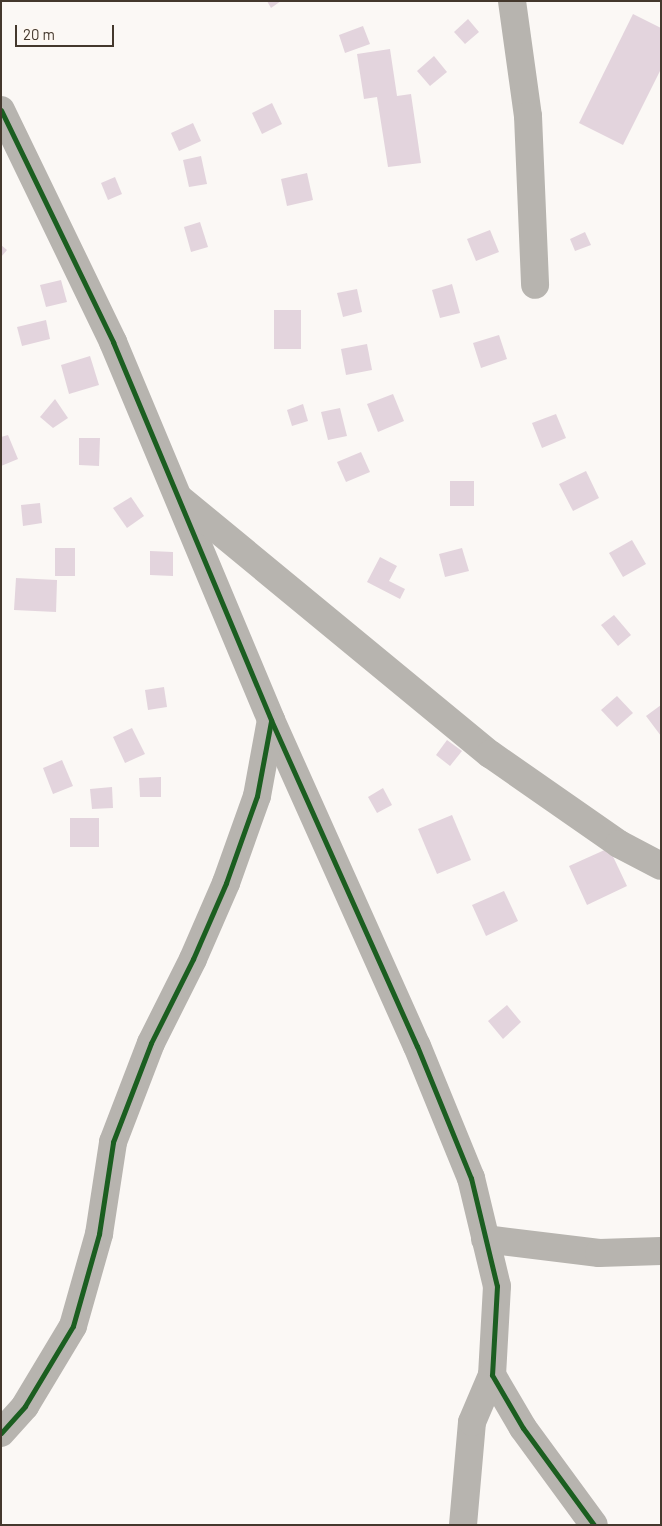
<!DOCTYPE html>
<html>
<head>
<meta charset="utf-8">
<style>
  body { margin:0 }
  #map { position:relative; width:662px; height:1526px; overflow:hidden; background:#fbf8f5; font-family:Barlow,sans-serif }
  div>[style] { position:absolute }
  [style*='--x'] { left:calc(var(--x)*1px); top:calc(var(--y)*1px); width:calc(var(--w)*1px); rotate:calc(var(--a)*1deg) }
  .building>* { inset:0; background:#e3d4dd }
  .minor>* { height:28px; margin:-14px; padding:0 14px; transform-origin:14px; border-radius:14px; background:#b7b4af }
  .cycleway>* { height:5px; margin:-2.5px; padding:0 2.5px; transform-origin:2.5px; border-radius:2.5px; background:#1b5e20 }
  span { translate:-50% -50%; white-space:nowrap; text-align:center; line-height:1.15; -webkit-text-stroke:4px #fef8f2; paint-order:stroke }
  .frame { position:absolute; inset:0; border:2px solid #44382d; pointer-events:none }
  .scale { position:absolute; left:15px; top:25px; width:99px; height:22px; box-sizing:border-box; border:2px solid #44382d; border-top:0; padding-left:6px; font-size:15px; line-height:18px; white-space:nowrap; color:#44382d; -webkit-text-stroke:4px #fef8f2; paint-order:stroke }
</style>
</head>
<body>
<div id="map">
  <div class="building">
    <div style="clip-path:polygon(267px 1px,281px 1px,271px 8px)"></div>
    <div style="clip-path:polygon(633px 14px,661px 28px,661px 69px,623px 145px,579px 123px)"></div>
    <div style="clip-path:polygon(468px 19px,479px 32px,465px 44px,454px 32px)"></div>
    <div style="clip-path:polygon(363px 26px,370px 44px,345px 53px,339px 35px)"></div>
    <div style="clip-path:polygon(390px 49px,397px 96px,411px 94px,421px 163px,388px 167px,377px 97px,364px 99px,357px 54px)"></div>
    <div style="clip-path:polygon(434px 56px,447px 72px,430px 86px,417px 71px)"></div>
    <div style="clip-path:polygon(272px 103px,282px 124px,262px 134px,252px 113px)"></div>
    <div style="clip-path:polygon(193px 123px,201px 141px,179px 151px,171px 133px)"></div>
    <div style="clip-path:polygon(201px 156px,207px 184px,189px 187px,183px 160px)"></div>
    <div style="clip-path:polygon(307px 173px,313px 200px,287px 206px,281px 179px)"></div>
    <div style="clip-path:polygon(115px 177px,122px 194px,108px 200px,101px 183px)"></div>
    <div style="clip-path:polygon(200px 222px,208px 247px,191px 252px,184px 227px)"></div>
    <div style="clip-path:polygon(490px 230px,499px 252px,476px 261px,467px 239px)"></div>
    <div style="clip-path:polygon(585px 232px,591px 245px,575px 251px,570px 239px)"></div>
    <div style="clip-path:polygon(1px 245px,7px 250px,1px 257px)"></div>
    <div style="clip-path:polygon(61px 280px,67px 302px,46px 307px,40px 285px)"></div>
    <div style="clip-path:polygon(452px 284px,460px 313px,440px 318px,432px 290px)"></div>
    <div style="clip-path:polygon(357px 289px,362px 312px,343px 317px,337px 293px)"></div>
    <div style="clip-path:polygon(274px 310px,301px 310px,301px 349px,274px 349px)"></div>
    <div style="clip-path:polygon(46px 320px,50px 339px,22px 346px,17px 327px)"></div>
    <div style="clip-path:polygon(499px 335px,507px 359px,481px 368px,473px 343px)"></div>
    <div style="clip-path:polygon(367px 344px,372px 370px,346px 375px,341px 349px)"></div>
    <div style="clip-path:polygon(90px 356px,99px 385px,69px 394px,61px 365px)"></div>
    <div style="clip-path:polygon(393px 394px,404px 421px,378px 432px,367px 404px)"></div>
    <div style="clip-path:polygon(55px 399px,68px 418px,53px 428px,40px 417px)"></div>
    <div style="clip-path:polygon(303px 404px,308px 421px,292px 426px,287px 410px)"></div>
    <div style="clip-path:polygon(340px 408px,347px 436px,328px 440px,321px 412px)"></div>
    <div style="clip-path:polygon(556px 414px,566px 438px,542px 448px,532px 423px)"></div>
    <div style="clip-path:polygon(8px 435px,18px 459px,1px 466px,1px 437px)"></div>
    <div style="clip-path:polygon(79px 438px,100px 438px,99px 466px,79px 465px)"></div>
    <div style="clip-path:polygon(361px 452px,370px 472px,346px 482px,337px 462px)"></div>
    <div style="clip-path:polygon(586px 471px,599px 498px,573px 511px,559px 484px)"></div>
    <div style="clip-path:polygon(450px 481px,474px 481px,474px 506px,450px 506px)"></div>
    <div style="clip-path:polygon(131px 497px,144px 516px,127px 528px,113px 508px)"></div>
    <div style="clip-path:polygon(40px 503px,42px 523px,23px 526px,21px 505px)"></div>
    <div style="clip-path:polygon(632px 540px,646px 564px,623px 577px,609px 553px)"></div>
    <div style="clip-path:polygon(55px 548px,75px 548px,75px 576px,55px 576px)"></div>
    <div style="clip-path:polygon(462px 548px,469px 571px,445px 577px,439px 554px)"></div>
    <div style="clip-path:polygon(150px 551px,173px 552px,173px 576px,150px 575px)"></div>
    <div style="clip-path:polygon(380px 557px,397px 566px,389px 581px,405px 589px,400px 599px,367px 582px)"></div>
    <div style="clip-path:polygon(16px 578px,57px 580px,56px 612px,14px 610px)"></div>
    <div style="clip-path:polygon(614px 615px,631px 635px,618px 646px,601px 625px)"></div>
    <div style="clip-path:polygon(164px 687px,167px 707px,148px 710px,145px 690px)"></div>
    <div style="clip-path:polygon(617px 696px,633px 713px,617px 727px,601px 710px)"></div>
    <div style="clip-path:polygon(661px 705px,661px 736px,646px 716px)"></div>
    <div style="clip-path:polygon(132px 728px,145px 754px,125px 763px,113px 737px)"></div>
    <div style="clip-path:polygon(447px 740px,462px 751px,450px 766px,436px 755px)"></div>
    <div style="clip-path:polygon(62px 760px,73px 786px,53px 794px,43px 768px)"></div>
    <div style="clip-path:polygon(161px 777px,161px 797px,140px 797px,139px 778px)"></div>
    <div style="clip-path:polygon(112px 787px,113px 808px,92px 809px,90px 789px)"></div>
    <div style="clip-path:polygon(383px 788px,392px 805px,377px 813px,368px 797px)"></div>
    <div style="clip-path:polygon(452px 815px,471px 860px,437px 874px,418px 829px)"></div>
    <div style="clip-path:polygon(70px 818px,99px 818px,99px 847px,70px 847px)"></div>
    <div style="clip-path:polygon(609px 848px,627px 886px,587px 905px,569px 866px)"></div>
    <div style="clip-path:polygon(504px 891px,518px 921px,486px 936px,472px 905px)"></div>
    <div style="clip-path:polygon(507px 1005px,521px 1022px,503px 1039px,488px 1021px)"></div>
  </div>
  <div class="minor">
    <div style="--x:512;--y:1;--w:116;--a:82.1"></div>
    <div style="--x:528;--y:116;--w:169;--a:87.6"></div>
    <div style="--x:1;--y:110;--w:258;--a:64.2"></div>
    <div style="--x:113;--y:342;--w:410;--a:67.3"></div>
    <div style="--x:271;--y:720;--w:357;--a:65.9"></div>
    <div style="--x:417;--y:1046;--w:143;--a:67.8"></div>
    <div style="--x:471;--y:1178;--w:111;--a:76.5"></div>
    <div style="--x:497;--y:1286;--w:89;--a:93.2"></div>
    <div style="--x:492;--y:1375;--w:61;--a:59.7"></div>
    <div style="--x:523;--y:1428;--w:120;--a:53.8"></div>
    <div style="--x:179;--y:498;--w:403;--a:39.5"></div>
    <div style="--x:490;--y:754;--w:157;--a:34.9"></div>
    <div style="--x:619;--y:844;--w:47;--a:27.6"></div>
    <div style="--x:485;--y:1239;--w:115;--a:7"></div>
    <div style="--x:599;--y:1253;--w:62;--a:-1.8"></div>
    <div style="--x:1;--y:1433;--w:36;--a:-48"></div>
    <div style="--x:25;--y:1406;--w:93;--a:-59"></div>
    <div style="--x:73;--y:1326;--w:96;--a:-74.2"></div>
    <div style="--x:99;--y:1234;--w:93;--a:-81.3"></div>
    <div style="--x:113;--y:1142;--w:106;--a:-69"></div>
    <div style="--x:151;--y:1043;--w:94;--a:-63.4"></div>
    <div style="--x:193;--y:959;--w:83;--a:-66.5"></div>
    <div style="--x:226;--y:883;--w:92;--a:-70.4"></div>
    <div style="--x:257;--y:796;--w:77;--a:-79.6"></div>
    <div style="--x:463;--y:1525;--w:103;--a:-85"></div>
    <div style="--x:472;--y:1422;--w:51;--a:-66.9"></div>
  </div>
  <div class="cycleway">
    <div style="--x:1;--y:110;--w:258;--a:64.2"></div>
    <div style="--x:113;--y:342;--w:410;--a:67.3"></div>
    <div style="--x:271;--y:720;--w:357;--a:65.9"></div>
    <div style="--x:417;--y:1046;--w:143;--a:67.8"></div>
    <div style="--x:471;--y:1178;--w:111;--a:76.5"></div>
    <div style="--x:497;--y:1286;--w:89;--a:93.2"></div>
    <div style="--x:492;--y:1375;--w:61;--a:59.7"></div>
    <div style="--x:523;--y:1428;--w:120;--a:53.8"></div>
    <div style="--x:1;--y:1433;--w:36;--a:-48"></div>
    <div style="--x:25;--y:1406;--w:93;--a:-59"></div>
    <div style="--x:73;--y:1326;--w:96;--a:-74.2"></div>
    <div style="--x:99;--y:1234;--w:93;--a:-81.3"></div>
    <div style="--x:113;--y:1142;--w:106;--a:-69"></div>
    <div style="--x:151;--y:1043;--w:94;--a:-63.4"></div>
    <div style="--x:193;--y:959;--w:83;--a:-66.5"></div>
    <div style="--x:226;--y:883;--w:92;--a:-70.4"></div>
    <div style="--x:257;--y:796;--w:76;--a:-79.4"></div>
  </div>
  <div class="frame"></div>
  <div class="scale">20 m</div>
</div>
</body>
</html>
